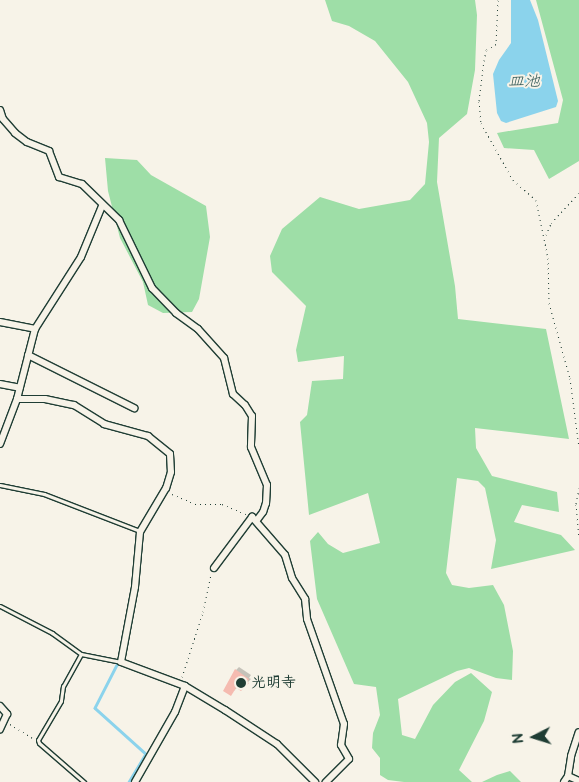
<!DOCTYPE html>
<html>
<head>
<meta charset="utf-8">
<style>
  body { margin:0 }
  #map { position:relative; width:579px; height:782px; overflow:hidden; background:#f7f3e8; font-family:"Balsamiq Sans","Klee One",sans-serif }
  div>[style] { position:absolute }
  [style*='--x'] { left:calc(var(--x)*1px); top:calc(var(--y)*1px); width:calc(var(--w)*1px); rotate:calc(var(--a)*1deg) }
  .green>* { inset:0; background:#9edea7 }
  .water>* { inset:0; background:#8bd3ec }
  .shadow>* { inset:0; background:#0003 }
  .stream>* { height:2.5px; margin:-1.25px; padding:0 1.25px; transform-origin:1.25px; border-radius:1.25px; background:#8bd3ec }
  .building>* { inset:0; background:#f5bbb0 }
  .path>* { height:1px; margin-top:-0.5px; transform-origin:0; background:repeating-linear-gradient(90deg,#1f3d34 0 1px,transparent 0 5px) }
  .roads { filter:drop-shadow(1px 0 #1f3d34) drop-shadow(-1px 0 #1f3d34) drop-shadow(0 1px #1f3d34) drop-shadow(0 -1px #1f3d34) }
  .service>* { height:3px; margin:-1.5px; padding:0 1.5px; transform-origin:1.5px; border-radius:1.5px; background:#f7f3e8 }
  .minor>* { height:6px; margin:-3px; padding:0 3px; transform-origin:3px; border-radius:3px; background:#f7f3e8 }
  .dots>* { width:14px; height:14px; translate:-50% -50%; box-sizing:border-box; border:2px solid #f7f3e8; border-radius:50% }
  span { translate:-50% -50%; white-space:nowrap; text-align:center; line-height:1.15; -webkit-text-stroke:4px #f7f3e8; paint-order:stroke }
  .poi-label { font-size:15px; color:#1f3d34; font-weight:700 }
  .left { translate:0 -50%; text-align:left }
  .water-label { font-size:16px; color:#355b59; font-style:italic }
  .north { position:absolute; left:509px; top:712px; width:50px; height:50px; -webkit-text-stroke:4px #f7f3e8; paint-order:stroke; rotate:265deg; font-size:14px; font-weight:700; line-height:20px; text-align:center; color:#1f3d34 }
  .north::after { content:''; display:block; margin:auto; width:18px; height:22px; background:#1f3d34; clip-path:polygon(50% 0,100% 100%,50% 72%,0 100%) }
</style>
</head>
<body>
<div id="map">
  <div class="green">
    <div style="clip-path:polygon(325px 0,475px 0,477px 15px,475px 70px,467px 114px,439px 138px,437px 182px,455px 286px,458px 319px,546px 329px,569px 439px,475px 428px,476px 448px,492px 476px,557px 492px,559px 512px,522px 505px,514px 522px,561px 535px,575px 550px,491px 569px,496px 540px,485px 488px,478px 481px,457px 478px,446px 573px,452px 585px,469px 588px,493px 585px,504px 605px,513px 651px,512px 680px,496px 678px,469px 668px,457px 671px,398px 699px,402px 735px,415px 739px,433px 705px,455px 682px,471px 673px,492px 692px,484px 721px,459px 770px,472px 782px,404px 782px,388px 780px,380px 775px,380px 758px,372px 748px,373px 733px,380px 715px,376px 687px,354px 684px,317px 599px,310px 541px,318px 532px,328px 544px,343px 553px,380px 543px,368px 493px,309px 515px,300px 422px,307px 415px,312px 381px,343px 379px,344px 356px,298px 362px,296px 350px,306px 306px,272px 272px,270px 256px,282px 229px,320px 197px,359px 209px,410px 200px,425px 184px,429px 142px,427px 123px,408px 82px,375px 41px,349px 26px,332px 21px)"></div>
    <div style="clip-path:polygon(536px 0,579px 0,579px 161px,549px 179px,534px 150px,504px 148px,497px 133px,558px 123px,563px 100px)"></div>
    <div style="clip-path:polygon(105px 158px,137px 160px,151px 175px,206px 206px,210px 237px,199px 299px,192px 312px,163px 313px,148px 305px,143px 282px,120px 238px,108px 191px)"></div>
    <div style="clip-path:polygon(510px 771px,521px 782px,482px 782px,497px 775px)"></div>
  </div>
  <div class="water">
    <div style="clip-path:polygon(511px 0,530px 0,538px 20px,558px 101px,556px 107px,506px 123px,501px 121px,497px 113px,493px 74px,499px 60px,511px 43px)"></div>
  </div>
  <div class="shadow">
    <div style="clip-path:polygon(239px 667px,251px 675px,249px 678px,251px 679px,240px 690px,237px 687px,234px 691px,236px 670px)"></div>
  </div>
  <div class="stream">
    <div style="--x:117;--y:665;--w:48;--a:117.1"></div>
    <div style="--x:95;--y:708;--w:69;--a:42"></div>
    <div style="--x:146;--y:754;--w:33;--a:121"></div>
  </div>
  <div class="building">
    <div style="clip-path:polygon(235px 669px,249px 679px,247px 682px,249px 683px,241px 691px,236px 688px,231px 696px,223px 691px)"></div>
  </div>
  <div class="path">
    <div style="--x:498;--y:0;--w:44;--a:92.6"></div>
    <div style="--x:496;--y:44;--w:12;--a:149"></div>
    <div style="--x:486;--y:50;--w:10;--a:101"></div>
    <div style="--x:484;--y:60;--w:41;--a:97"></div>
    <div style="--x:479;--y:101;--w:22;--a:85"></div>
    <div style="--x:481;--y:123;--w:65;--a:60.7"></div>
    <div style="--x:513;--y:180;--w:30;--a:41"></div>
    <div style="--x:536;--y:200;--w:59;--a:78.3"></div>
    <div style="--x:548;--y:258;--w:45;--a:88.7"></div>
    <div style="--x:549;--y:303;--w:78;--a:74.4"></div>
    <div style="--x:570;--y:378;--w:70;--a:82.6"></div>
    <div style="--x:546;--y:235;--w:13;--a:-67"></div>
    <div style="--x:551;--y:223;--w:41;--a:-47"></div>
    <div style="--x:579;--y:488;--w:16;--a:101"></div>
    <div style="--x:576;--y:504;--w:33;--a:85"></div>
    <div style="--x:172;--y:494;--w:25;--a:23"></div>
    <div style="--x:195;--y:504;--w:27;--a:0"></div>
    <div style="--x:222;--y:504;--w:26;--a:23"></div>
    <div style="--x:182;--y:677;--w:68;--a:-72.1"></div>
    <div style="--x:203;--y:612;--w:38;--a:-78"></div>
    <div style="--x:10;--y:724;--w:26;--a:32"></div>
  </div>
  <div class="roads">
    <div class="service">
      <div style="--x:0;--y:485;--w:45;--a:11.6"></div>
      <div style="--x:44;--y:494;--w:103;--a:21.1"></div>
      <div style="--x:0;--y:606;--w:59;--a:27.4"></div>
      <div style="--x:52;--y:633;--w:36;--a:36"></div>
      <div style="--x:81;--y:654;--w:41;--a:11.3"></div>
      <div style="--x:81;--y:654;--w:37;--a:119"></div>
      <div style="--x:63;--y:686;--w:15;--a:98"></div>
      <div style="--x:61;--y:701;--w:45;--a:120.5"></div>
      <div style="--x:38;--y:740;--w:3;--a:72"></div>
      <div style="--x:39;--y:743;--w:60;--a:40.9"></div>
    </div>
    <div class="minor">
      <div style="--x:0;--y:110;--w:9;--a:72"></div>
      <div style="--x:3;--y:119;--w:18;--a:49"></div>
      <div style="--x:15;--y:133;--w:15;--a:37"></div>
      <div style="--x:27;--y:142;--w:24;--a:22"></div>
      <div style="--x:49;--y:151;--w:28;--a:69"></div>
      <div style="--x:59;--y:177;--w:24;--a:17"></div>
      <div style="--x:82;--y:184;--w:52;--a:44.2"></div>
      <div style="--x:119;--y:220;--w:76;--a:64.1"></div>
      <div style="--x:152;--y:288;--w:35;--a:46"></div>
      <div style="--x:176;--y:313;--w:27;--a:36"></div>
      <div style="--x:198;--y:329;--w:39;--a:48"></div>
      <div style="--x:224;--y:358;--w:37;--a:76"></div>
      <div style="--x:233;--y:394;--w:16;--a:43"></div>
      <div style="--x:245;--y:405;--w:13;--a:58"></div>
      <div style="--x:252;--y:416;--w:31;--a:92"></div>
      <div style="--x:251;--y:447;--w:41;--a:67.2"></div>
      <div style="--x:267;--y:485;--w:18;--a:93"></div>
      <div style="--x:266;--y:503;--w:9;--a:108"></div>
      <div style="--x:263;--y:512;--w:10;--a:127"></div>
      <div style="--x:0;--y:322;--w:36;--a:11"></div>
      <div style="--x:28;--y:355;--w:119;--a:26.6"></div>
      <div style="--x:0;--y:384;--w:20;--a:11"></div>
      <div style="--x:17;--y:399;--w:28;--a:0"></div>
      <div style="--x:45;--y:399;--w:30;--a:12"></div>
      <div style="--x:74;--y:405;--w:36;--a:32"></div>
      <div style="--x:104;--y:424;--w:46;--a:15.3"></div>
      <div style="--x:148;--y:436;--w:28;--a:39"></div>
      <div style="--x:170;--y:454;--w:18;--a:87"></div>
      <div style="--x:171;--y:472;--w:17;--a:107"></div>
      <div style="--x:166;--y:488;--w:51;--a:120.6"></div>
      <div style="--x:140;--y:532;--w:55;--a:95.2"></div>
      <div style="--x:135;--y:587;--w:76;--a:100.6"></div>
      <div style="--x:121;--y:662;--w:68;--a:20.6"></div>
      <div style="--x:185;--y:686;--w:47;--a:31"></div>
      <div style="--x:225;--y:710;--w:62;--a:33.2"></div>
      <div style="--x:277;--y:744;--w:54;--a:45"></div>
      <div style="--x:0;--y:444;--w:48;--a:-69.3"></div>
      <div style="--x:17;--y:399;--w:72;--a:-75.6"></div>
      <div style="--x:35;--y:329;--w:85;--a:-57.4"></div>
      <div style="--x:81;--y:257;--w:55;--a:-67.6"></div>
      <div style="--x:214;--y:568;--w:64;--a:-53.3"></div>
      <div style="--x:252;--y:517;--w:50;--a:49"></div>
      <div style="--x:285;--y:555;--w:24;--a:73"></div>
      <div style="--x:292;--y:578;--w:25;--a:58"></div>
      <div style="--x:305;--y:599;--w:20;--a:84"></div>
      <div style="--x:307;--y:619;--w:111;--a:70.6"></div>
      <div style="--x:344;--y:724;--w:21;--a:98"></div>
      <div style="--x:341;--y:745;--w:16;--a:60"></div>
      <div style="--x:349;--y:759;--w:33;--a:135"></div>
      <div style="--x:0;--y:706;--w:11;--a:49"></div>
      <div style="--x:7;--y:714;--w:17;--a:115"></div>
      <div style="--x:568;--y:776;--w:12;--a:24"></div>
      <div style="--x:135;--y:782;--w:81;--a:-60.3"></div>
      <div style="--x:175;--y:712;--w:28;--a:-69"></div>
      <div style="--x:564;--y:782;--w:7;--a:-56"></div>
      <div style="--x:568;--y:776;--w:20;--a:-81"></div>
      <div style="--x:571;--y:756;--w:25;--a:-72"></div>
    </div>
  </div>
  <div class="dots">
    <div style="left:241px;top:683px;background:#1f3d34"></div>
  </div>
  <div class="poi-label">
    <span class="left" style="left:251px;top:683px">光明寺</span>
  </div>
  <div class="water-label">
    <span style="left:524px;top:82px">皿池</span>
  </div>
  <div class="north">N</div>
</div>
</body>
</html>
